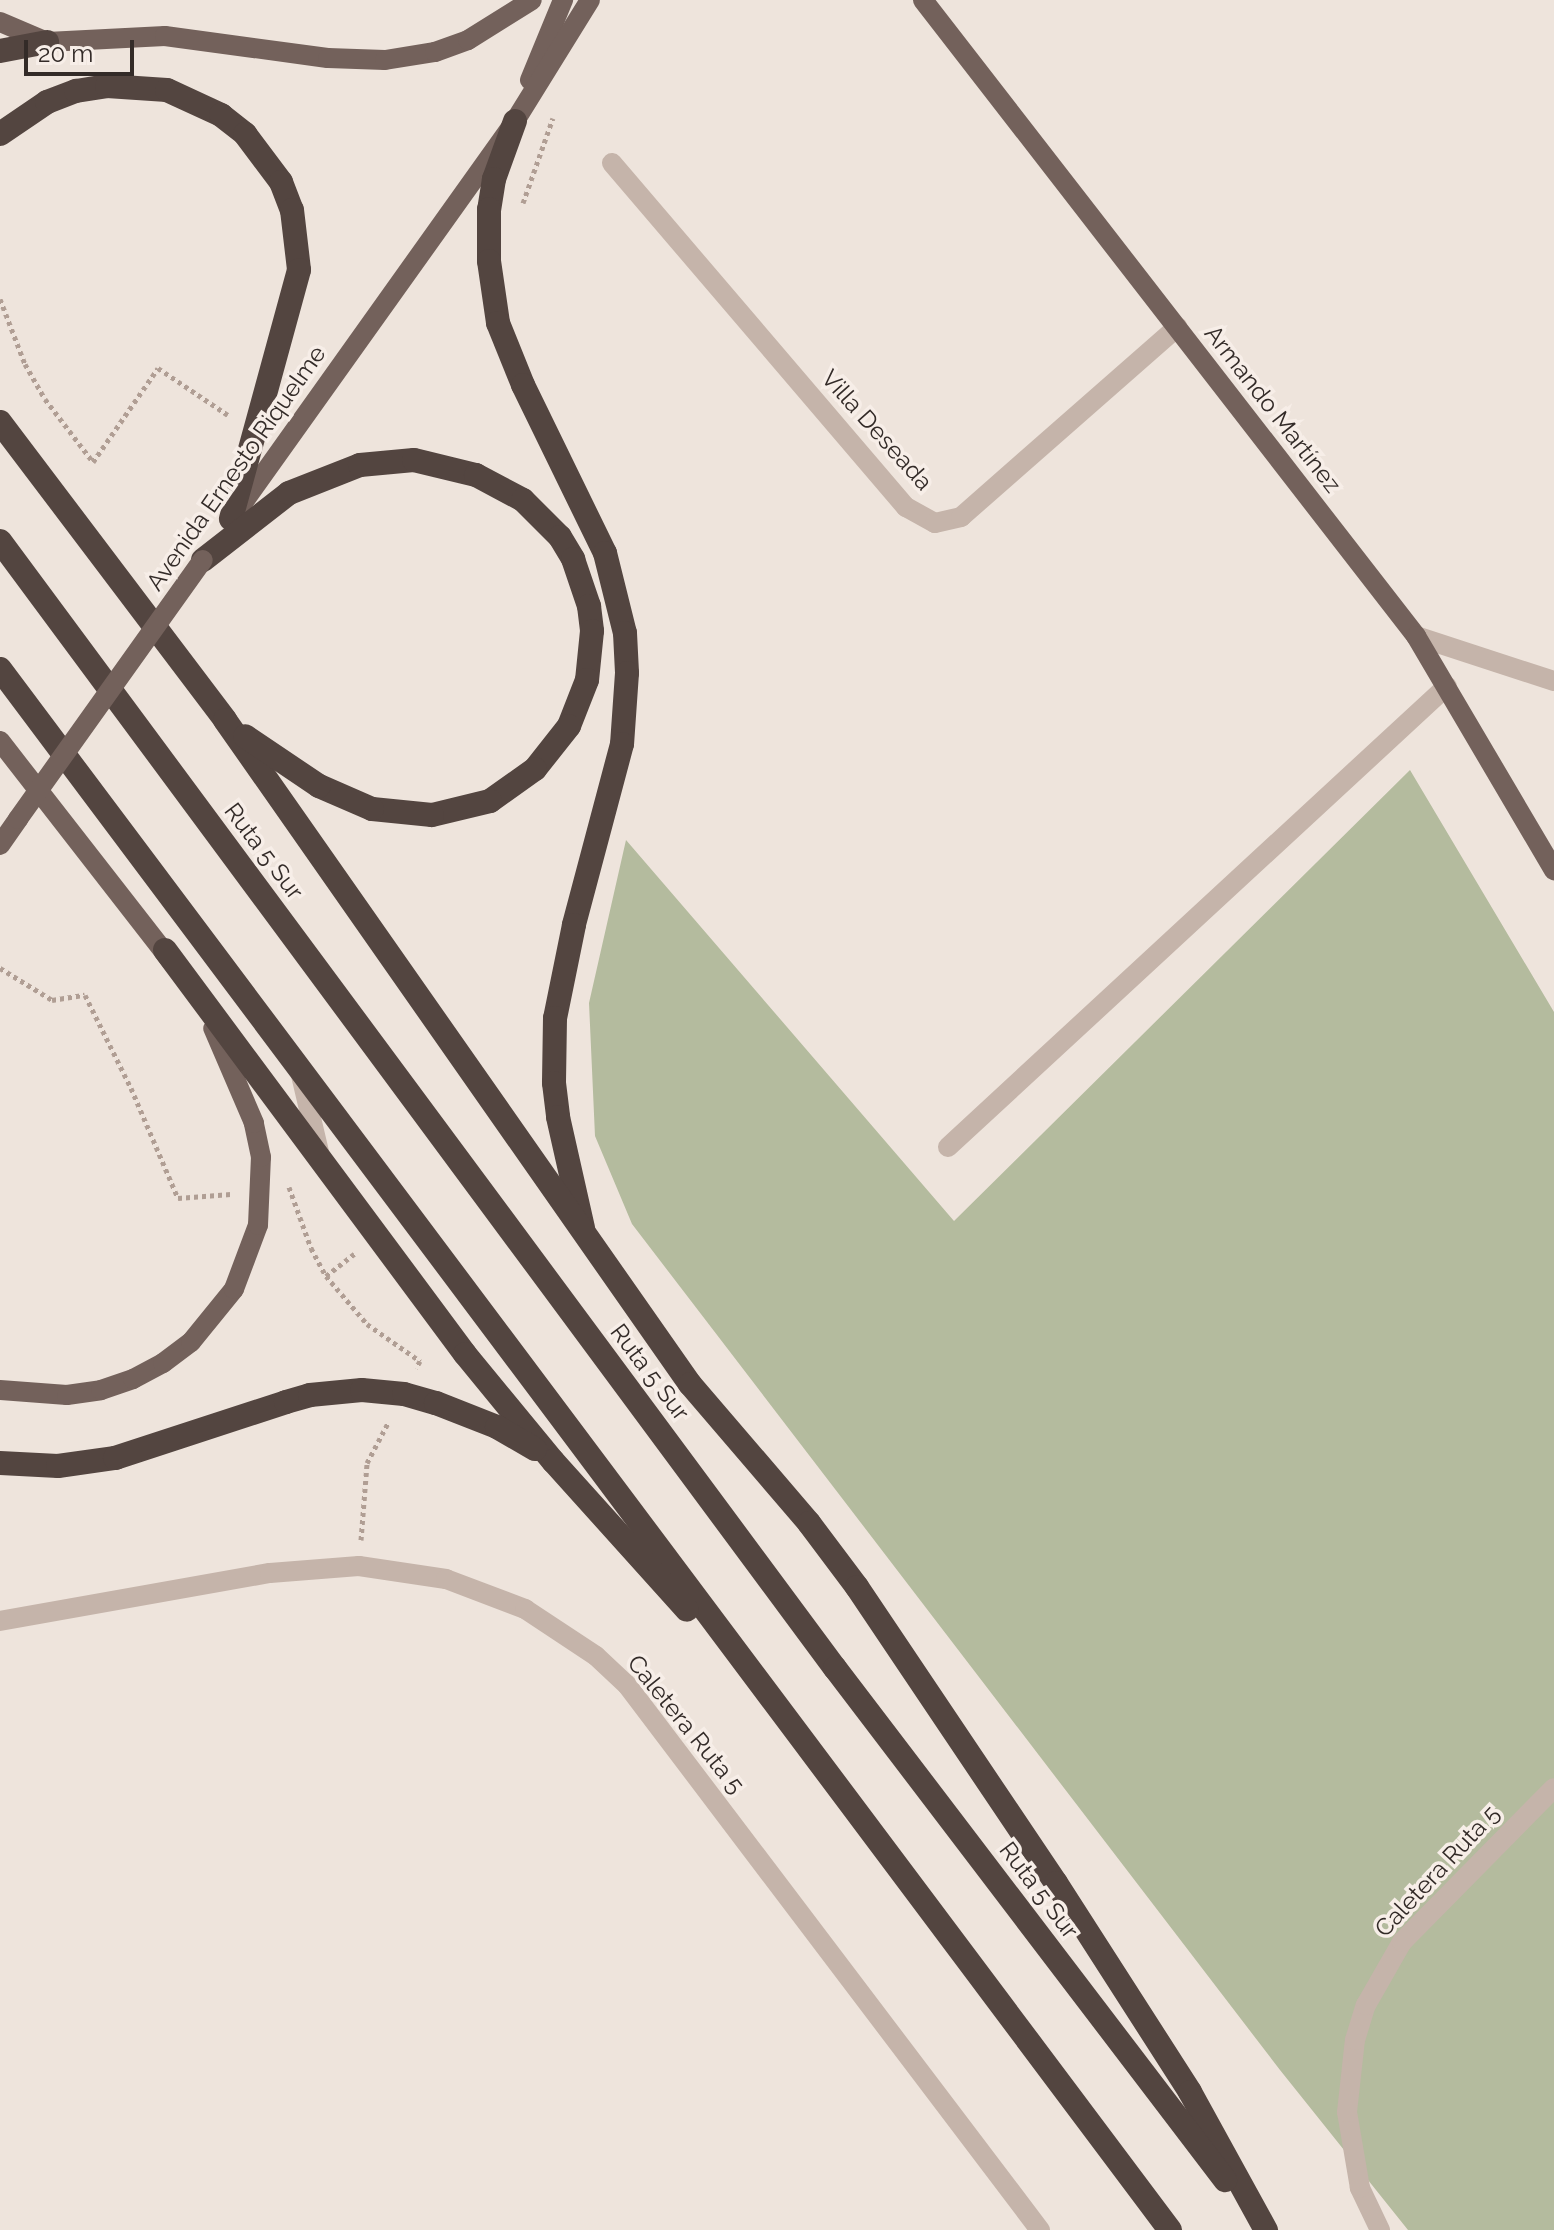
<!DOCTYPE html>
<html>
<head>
<meta charset="utf-8">
<style>
  body { margin:0 }
  #map { position:relative; width:1554px; height:2230px; overflow:hidden; background:#eee4dc; font-family:Raleway,sans-serif }
  div>[style] { position:absolute }
  [style*='--x'] { left:calc(var(--x)*1px); top:calc(var(--y)*1px); width:calc(var(--w)*1px); rotate:calc(var(--a)*1deg) }
  .green>* { inset:0; background:#b4bb9e }
  .path>* { height:5px; margin-top:-2.5px; transform-origin:0; background:repeating-linear-gradient(90deg,#b09e94 0 4px,transparent 0 8px) }
  .minor>* { height:20px; margin:-10px; padding:0 10px; transform-origin:10px; border-radius:10px; background:#c5b4aa }
  .major>* { height:20px; margin:-10px; padding:0 10px; transform-origin:10px; border-radius:10px; background:#73615b }
  .highway>* { height:24px; margin:-12px; padding:0 12px; transform-origin:12px; border-radius:12px; background:#534540 }
  .major-bridge>* { height:20px; margin:-10px; padding:0 10px; transform-origin:10px; border-radius:10px; background:#73615b }
  span { translate:-50% -50%; white-space:nowrap; text-align:center; line-height:1.15; -webkit-text-stroke:7px #f7eee8; paint-order:stroke }
  .street-label { font-size:24px; color:#332b28 }
  .scale { position:absolute; left:24px; top:40px; width:110px; height:36px; box-sizing:border-box; border:4px solid #332b28; border-top:0; padding-left:10px; font-size:24px; line-height:28px; white-space:nowrap; color:#332b28; -webkit-text-stroke:6px #f7eee8; paint-order:stroke }
</style>
</head>
<body>
<div id="map">
  <div class="green">
    <div style="clip-path:polygon(1410px 770px,1554px 1012px,1554px 2230px,1408px 2230px,1280px 2070px,632px 1224px,595px 1136px,589px 1003px,626px 840px,954px 1221px)"></div>
  </div>
  <div class="path">
    <div style="--x:523;--y:203;--w:90;--a:-70.6"></div>
    <div style="--x:0;--y:299;--w:70;--a:69"></div>
    <div style="--x:25;--y:364;--w:40;--a:60.3"></div>
    <div style="--x:45;--y:399;--w:79;--a:52.7"></div>
    <div style="--x:93;--y:462;--w:114;--a:-55.3"></div>
    <div style="--x:158;--y:368;--w:84;--a:33.9"></div>
    <div style="--x:0;--y:968;--w:61;--a:31.6"></div>
    <div style="--x:52;--y:1000;--w:33;--a:-9"></div>
    <div style="--x:85;--y:995;--w:104;--a:63.7"></div>
    <div style="--x:131;--y:1088;--w:120;--a:66.9"></div>
    <div style="--x:178;--y:1198;--w:53;--a:-4.3"></div>
    <div style="--x:289;--y:1187;--w:65;--a:70.2"></div>
    <div style="--x:311;--y:1248;--w:32;--a:62"></div>
    <div style="--x:326;--y:1276;--w:63;--a:49.5"></div>
    <div style="--x:367;--y:1324;--w:65;--a:34.9"></div>
    <div style="--x:420;--y:1361;--w:8;--a:120"></div>
    <div style="--x:326;--y:1276;--w:36;--a:-38"></div>
    <div style="--x:361;--y:1540;--w:77;--a:-85.5"></div>
    <div style="--x:367;--y:1463;--w:45;--a:-62.3"></div>
  </div>
  <div class="minor">
    <div style="--x:612;--y:163;--w:453;--a:49.5"></div>
    <div style="--x:906;--y:507;--w:33;--a:29"></div>
    <div style="--x:935;--y:523;--w:27;--a:-13"></div>
    <div style="--x:961;--y:517;--w:288;--a:-41.3"></div>
    <div style="--x:1416;--y:636;--w:145;--a:18.1"></div>
    <div style="--x:300;--y:1071;--w:83;--a:76.8"></div>
    <div style="--x:948;--y:1147;--w:679;--a:-42.73"></div>
    <div style="--x:0;--y:1621;--w:274;--a:-10.1"></div>
    <div style="--x:270;--y:1573;--w:89;--a:-4.5"></div>
    <div style="--x:359;--y:1566;--w:88;--a:8.5"></div>
    <div style="--x:446;--y:1579;--w:85;--a:20.8"></div>
    <div style="--x:525;--y:1609;--w:85;--a:33.5"></div>
    <div style="--x:596;--y:1656;--w:42;--a:43.1"></div>
    <div style="--x:627;--y:1685;--w:684;--a:52.85"></div>
    <div style="--x:1380;--y:2230;--w:47;--a:-115.5"></div>
    <div style="--x:1360;--y:2188;--w:77;--a:-99.7"></div>
    <div style="--x:1347;--y:2112;--w:72;--a:-83.7"></div>
    <div style="--x:1355;--y:2040;--w:37;--a:-73"></div>
    <div style="--x:1366;--y:2005;--w:73;--a:-60.3"></div>
    <div style="--x:1402;--y:1942;--w:216;--a:-45.4"></div>
  </div>
  <div class="major">
    <div style="--x:923;--y:0;--w:805;--a:52.22"></div>
    <div style="--x:1416;--y:636;--w:272;--a:59.5"></div>
    <div style="--x:0;--y:22;--w:51;--a:23.1"></div>
    <div style="--x:47;--y:42;--w:118;--a:-2.9"></div>
    <div style="--x:165;--y:36;--w:164;--a:7.7"></div>
    <div style="--x:328;--y:58;--w:57;--a:2"></div>
    <div style="--x:385;--y:60;--w:51;--a:-9.1"></div>
    <div style="--x:435;--y:52;--w:35;--a:-20"></div>
    <div style="--x:468;--y:40;--w:75;--a:-32"></div>
    <div style="--x:530;--y:80;--w:87;--a:-67.6"></div>
    <div style="--x:235;--y:514;--w:483;--a:-54.5"></div>
    <div style="--x:515;--y:121;--w:142;--a:-58.2"></div>
    <div style="--x:0;--y:741;--w:281;--a:52.1"></div>
    <div style="--x:0;--y:845;--w:32;--a:-55"></div>
    <div style="--x:0;--y:1390;--w:67;--a:4.3"></div>
    <div style="--x:67;--y:1395;--w:34;--a:-8"></div>
    <div style="--x:101;--y:1390;--w:34;--a:-19"></div>
    <div style="--x:133;--y:1379;--w:34;--a:-28"></div>
    <div style="--x:163;--y:1363;--w:35;--a:-37"></div>
    <div style="--x:191;--y:1342;--w:68;--a:-50.9"></div>
    <div style="--x:234;--y:1289;--w:68;--a:-69.4"></div>
    <div style="--x:258;--y:1225;--w:68;--a:-87.5"></div>
    <div style="--x:261;--y:1157;--w:35;--a:-102"></div>
    <div style="--x:254;--y:1123;--w:103;--a:-113.3"></div>
  </div>
  <div class="highway">
    <div style="--x:0;--y:51;--w:48;--a:-10.8"></div>
    <div style="--x:515;--y:121;--w:62;--a:109.9"></div>
    <div style="--x:494;--y:179;--w:30;--a:99"></div>
    <div style="--x:489;--y:209;--w:52;--a:90"></div>
    <div style="--x:489;--y:261;--w:63;--a:81.7"></div>
    <div style="--x:498;--y:323;--w:67;--a:68"></div>
    <div style="--x:523;--y:385;--w:187;--a:64"></div>
    <div style="--x:605;--y:553;--w:82;--a:76"></div>
    <div style="--x:625;--y:633;--w:40;--a:87.1"></div>
    <div style="--x:627;--y:673;--w:71;--a:94"></div>
    <div style="--x:622;--y:744;--w:187;--a:104.9"></div>
    <div style="--x:574;--y:925;--w:95;--a:101.5"></div>
    <div style="--x:555;--y:1018;--w:65;--a:90.9"></div>
    <div style="--x:554;--y:1083;--w:34;--a:83"></div>
    <div style="--x:558;--y:1117;--w:114;--a:77.3"></div>
    <div style="--x:0;--y:134;--w:57;--a:-34.2"></div>
    <div style="--x:47;--y:102;--w:31;--a:-21"></div>
    <div style="--x:76;--y:91;--w:31;--a:-9"></div>
    <div style="--x:107;--y:86;--w:60;--a:3.8"></div>
    <div style="--x:167;--y:90;--w:60;--a:24.8"></div>
    <div style="--x:221;--y:115;--w:31;--a:38"></div>
    <div style="--x:245;--y:134;--w:60;--a:53.1"></div>
    <div style="--x:281;--y:182;--w:30;--a:69"></div>
    <div style="--x:292;--y:210;--w:60;--a:83.3"></div>
    <div style="--x:299;--y:270;--w:258;--a:105.3"></div>
    <div style="--x:0;--y:422;--w:373;--a:52.9"></div>
    <div style="--x:225;--y:720;--w:811;--a:55"></div>
    <div style="--x:690;--y:1384;--w:183;--a:49.4"></div>
    <div style="--x:809;--y:1523;--w:80;--a:53.1"></div>
    <div style="--x:857;--y:1587;--w:357;--a:56.1"></div>
    <div style="--x:1056;--y:1883;--w:248;--a:57.3"></div>
    <div style="--x:1190;--y:2092;--w:158;--a:61.2"></div>
    <div style="--x:0;--y:541;--w:1403;--a:53.47"></div>
    <div style="--x:835;--y:1668;--w:644;--a:52.7"></div>
    <div style="--x:203;--y:560;--w:109;--a:-37.9"></div>
    <div style="--x:289;--y:493;--w:76;--a:-21.5"></div>
    <div style="--x:360;--y:465;--w:54;--a:-5.3"></div>
    <div style="--x:414;--y:460;--w:64;--a:13.6"></div>
    <div style="--x:476;--y:475;--w:53;--a:28"></div>
    <div style="--x:523;--y:500;--w:52;--a:45"></div>
    <div style="--x:560;--y:537;--w:26;--a:59"></div>
    <div style="--x:573;--y:559;--w:50;--a:71.2"></div>
    <div style="--x:589;--y:606;--w:25;--a:83"></div>
    <div style="--x:592;--y:631;--w:49;--a:95.8"></div>
    <div style="--x:587;--y:680;--w:49;--a:111.4"></div>
    <div style="--x:569;--y:726;--w:55;--a:128.3"></div>
    <div style="--x:535;--y:769;--w:55;--a:144.6"></div>
    <div style="--x:490;--y:801;--w:60;--a:166.4"></div>
    <div style="--x:432;--y:815;--w:60;--a:-174.3"></div>
    <div style="--x:372;--y:809;--w:58;--a:-156.5"></div>
    <div style="--x:319;--y:786;--w:89;--a:-146"></div>
    <div style="--x:0;--y:669;--w:1951;--a:53.15"></div>
    <div style="--x:165;--y:950;--w:503;--a:53.4"></div>
    <div style="--x:465;--y:1354;--w:139;--a:50.6"></div>
    <div style="--x:553;--y:1461;--w:200;--a:48"></div>
    <div style="--x:0;--y:1463;--w:58;--a:3"></div>
    <div style="--x:58;--y:1466;--w:58;--a:-8"></div>
    <div style="--x:115;--y:1458;--w:180;--a:-18.1"></div>
    <div style="--x:286;--y:1402;--w:25;--a:-16"></div>
    <div style="--x:310;--y:1395;--w:52;--a:-5.5"></div>
    <div style="--x:362;--y:1390;--w:42;--a:5.4"></div>
    <div style="--x:404;--y:1394;--w:33;--a:16"></div>
    <div style="--x:436;--y:1403;--w:66;--a:21.5"></div>
    <div style="--x:497;--y:1427;--w:44;--a:30.1"></div>
  </div>
  <div class="major-bridge">
    <div style="--x:18;--y:819;--w:318;--a:-54.5"></div>
  </div>
  <div class="street-label">
    <span style="left:1273px;top:409px;rotate:52deg">Armando Martínez</span>
    <span style="left:877px;top:430px;rotate:48deg">Villa Deseada</span>
    <span style="left:236px;top:468px;rotate:-55deg">Avenida Ernesto Riquelme</span>
    <span style="left:264px;top:851px;rotate:53deg">Ruta 5 Sur</span>
    <span style="left:650px;top:1372px;rotate:53deg">Ruta 5 Sur</span>
    <span style="left:686px;top:1724px;rotate:51deg">Caletera Ruta 5</span>
    <span style="left:1437px;top:1871px;rotate:-47deg">Caletera Ruta 5</span>
    <span style="left:1039px;top:1890px;rotate:53deg">Ruta 5 Sur</span>
  </div>
  <div class="scale">20 m</div>
</div>
</body>
</html>
